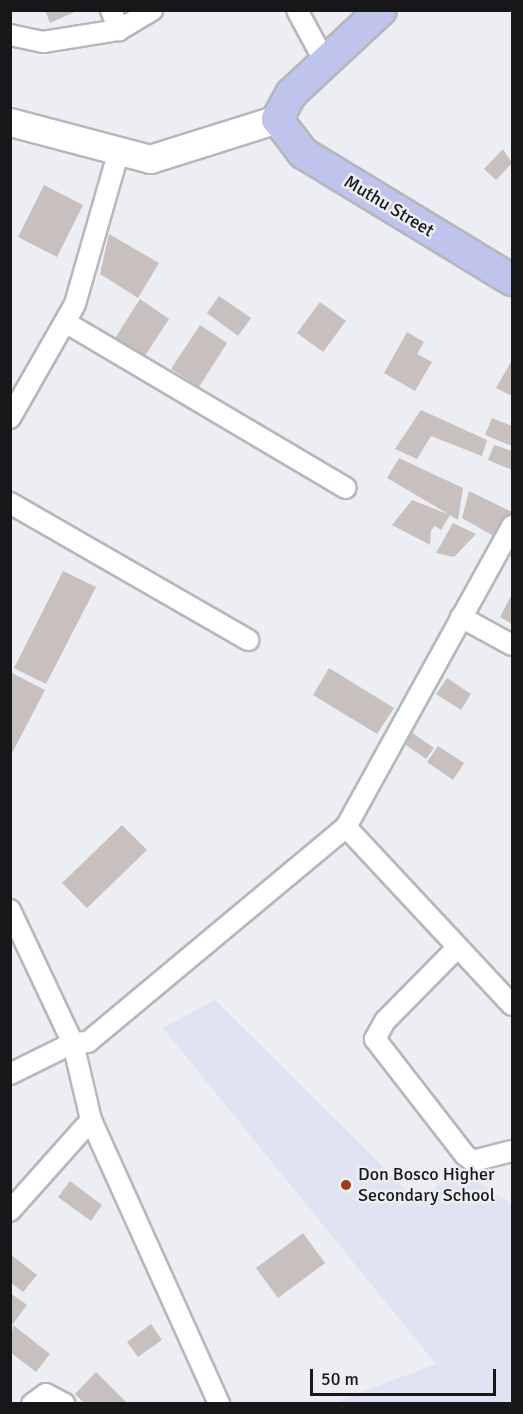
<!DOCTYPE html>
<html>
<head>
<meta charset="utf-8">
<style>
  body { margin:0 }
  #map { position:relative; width:523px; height:1414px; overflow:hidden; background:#edeef4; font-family:Signika,sans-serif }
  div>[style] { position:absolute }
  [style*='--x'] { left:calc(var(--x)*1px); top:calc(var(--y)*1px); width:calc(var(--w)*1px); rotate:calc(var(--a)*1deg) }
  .built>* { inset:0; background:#e0e3f1 }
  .building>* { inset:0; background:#c7c0be }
  .roads { filter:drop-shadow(2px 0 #b6b7bd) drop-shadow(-2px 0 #b6b7bd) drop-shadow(0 2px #b6b7bd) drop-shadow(0 -2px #b6b7bd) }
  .minor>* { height:20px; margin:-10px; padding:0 10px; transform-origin:10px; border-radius:10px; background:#fff }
  .secondary>* { height:27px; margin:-13.5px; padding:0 13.5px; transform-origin:13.5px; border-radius:13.5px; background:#fff }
  .primary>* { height:30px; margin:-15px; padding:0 15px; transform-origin:15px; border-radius:15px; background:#bec4eb }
  .dots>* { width:16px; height:16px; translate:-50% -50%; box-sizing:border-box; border:3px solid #edeef4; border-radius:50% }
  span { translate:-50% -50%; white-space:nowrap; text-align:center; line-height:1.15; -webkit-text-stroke:5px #edeef4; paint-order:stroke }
  .street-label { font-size:18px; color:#17171a }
  .poi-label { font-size:18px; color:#17171a }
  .left { translate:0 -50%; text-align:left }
  .frame { position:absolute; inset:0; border:12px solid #17171a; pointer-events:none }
  .scale { position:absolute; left:310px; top:1369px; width:186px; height:27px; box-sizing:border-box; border:3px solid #17171a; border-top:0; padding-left:8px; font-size:18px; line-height:21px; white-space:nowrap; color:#17171a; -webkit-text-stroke:4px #edeef4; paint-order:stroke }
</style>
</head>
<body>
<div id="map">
  <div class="built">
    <div style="clip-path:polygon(215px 1000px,421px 1205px,454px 1166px,512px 1204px,512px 1403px,333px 1403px,436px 1364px,163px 1028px)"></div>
  </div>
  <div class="building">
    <div style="clip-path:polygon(45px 10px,79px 10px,50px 23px)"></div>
    <div style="clip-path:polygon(503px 149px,512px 163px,496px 180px,484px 169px)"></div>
    <div style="clip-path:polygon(44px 185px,83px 205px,57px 257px,18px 237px)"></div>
    <div style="clip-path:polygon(109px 234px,159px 263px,138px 298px,100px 274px)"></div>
    <div style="clip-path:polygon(219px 296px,251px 318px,238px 336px,207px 313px)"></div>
    <div style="clip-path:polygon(140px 299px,169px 319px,141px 362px,112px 343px)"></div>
    <div style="clip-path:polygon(320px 302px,346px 321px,323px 352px,297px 333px)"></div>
    <div style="clip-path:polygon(200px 325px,227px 343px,199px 387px,171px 369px)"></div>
    <div style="clip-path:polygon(407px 332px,424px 342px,417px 354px,432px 362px,415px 391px,384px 373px)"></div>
    <div style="clip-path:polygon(512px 360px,512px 396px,496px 388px)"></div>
    <div style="clip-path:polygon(421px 410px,487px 440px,482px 456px,431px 436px,417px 459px,395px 449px)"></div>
    <div style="clip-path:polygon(492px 418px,512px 426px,512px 446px,485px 435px)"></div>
    <div style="clip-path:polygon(494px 445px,512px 451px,512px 470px,488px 460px)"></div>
    <div style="clip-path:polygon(399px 458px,463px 488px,458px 520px,450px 515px,441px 530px,435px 526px,431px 530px,430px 545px,392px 525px,412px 500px,450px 515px,387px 478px)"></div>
    <div style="clip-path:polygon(469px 491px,512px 512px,497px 538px,462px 518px)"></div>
    <div style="clip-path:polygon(453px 523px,476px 534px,454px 557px,436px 553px)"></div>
    <div style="clip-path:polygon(63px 571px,96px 587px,46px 684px,14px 668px)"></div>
    <div style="clip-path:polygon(512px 594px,512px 624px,500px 617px)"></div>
    <div style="clip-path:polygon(329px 668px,394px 708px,377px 734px,313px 695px)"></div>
    <div style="clip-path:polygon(10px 672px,45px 690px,10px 757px)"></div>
    <div style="clip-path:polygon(447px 678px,471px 694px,461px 710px,436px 694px)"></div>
    <div style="clip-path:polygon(407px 729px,434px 748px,426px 759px,399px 740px)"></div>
    <div style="clip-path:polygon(438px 746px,464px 763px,453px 780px,427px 762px)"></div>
    <div style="clip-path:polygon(122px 825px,147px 850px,87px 908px,62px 883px)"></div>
    <div style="clip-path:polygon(70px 1181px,102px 1205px,91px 1221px,58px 1197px)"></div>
    <div style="clip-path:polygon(303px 1233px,325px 1263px,278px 1298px,256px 1268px)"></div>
    <div style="clip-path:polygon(10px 1254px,37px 1275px,23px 1292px,10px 1282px)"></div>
    <div style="clip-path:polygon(10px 1293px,27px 1305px,13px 1324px,10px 1322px)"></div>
    <div style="clip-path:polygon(151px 1324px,162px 1340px,138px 1357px,127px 1342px)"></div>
    <div style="clip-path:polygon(13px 1325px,50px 1354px,36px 1372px,10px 1352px)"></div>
    <div style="clip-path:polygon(96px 1372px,128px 1404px,85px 1404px,75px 1394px)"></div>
  </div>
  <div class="roads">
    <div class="minor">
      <div style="--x:111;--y:10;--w:22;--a:68"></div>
      <div style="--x:119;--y:30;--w:39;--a:-31"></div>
      <div style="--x:297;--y:10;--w:59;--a:61.7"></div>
      <div style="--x:10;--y:35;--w:34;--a:12"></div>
      <div style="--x:43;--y:42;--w:77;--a:-9"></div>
      <div style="--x:65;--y:322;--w:326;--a:30.6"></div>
      <div style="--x:10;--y:418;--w:131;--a:-60.3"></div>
      <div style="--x:75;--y:304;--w:159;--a:-74"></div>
      <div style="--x:10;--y:503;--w:275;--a:29.9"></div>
      <div style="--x:461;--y:617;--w:58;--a:28.8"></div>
      <div style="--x:346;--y:827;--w:243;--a:47"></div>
      <div style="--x:10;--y:910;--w:147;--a:64.7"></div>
      <div style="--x:73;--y:1043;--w:79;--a:76.8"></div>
      <div style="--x:91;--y:1120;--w:312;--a:65.7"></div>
      <div style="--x:458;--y:947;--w:104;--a:134.6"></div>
      <div style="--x:385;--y:1021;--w:21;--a:119"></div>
      <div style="--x:375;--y:1039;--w:147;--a:52.2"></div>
      <div style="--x:465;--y:1155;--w:10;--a:37"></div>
      <div style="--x:473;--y:1161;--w:40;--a:-14.4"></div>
      <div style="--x:10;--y:1074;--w:70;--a:-26.2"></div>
      <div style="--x:73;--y:1043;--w:15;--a:-4"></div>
      <div style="--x:88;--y:1042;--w:336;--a:-39.8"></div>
      <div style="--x:346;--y:827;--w:344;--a:-61.1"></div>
      <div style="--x:10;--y:1211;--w:122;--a:-48.3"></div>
      <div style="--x:32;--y:1404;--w:17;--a:-36"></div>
      <div style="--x:46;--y:1394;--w:21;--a:28"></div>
    </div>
    <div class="secondary">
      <div style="--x:10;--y:122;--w:145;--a:14.8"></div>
      <div style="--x:150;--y:159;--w:133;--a:-17.5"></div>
    </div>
    <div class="primary">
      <div style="--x:381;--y:10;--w:123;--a:137"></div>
      <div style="--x:291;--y:94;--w:29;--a:119"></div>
      <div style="--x:277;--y:119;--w:43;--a:52.6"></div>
      <div style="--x:303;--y:153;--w:245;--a:31.3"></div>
    </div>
  </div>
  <div class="dots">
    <div style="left:346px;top:1185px;background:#a23c15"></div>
  </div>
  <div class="street-label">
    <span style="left:389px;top:206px;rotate:31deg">Muthu Street</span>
  </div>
  <div class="poi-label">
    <span class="left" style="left:358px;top:1185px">Don Bosco Higher<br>Secondary School</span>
  </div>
  <div class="frame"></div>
  <div class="scale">50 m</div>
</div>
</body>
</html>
